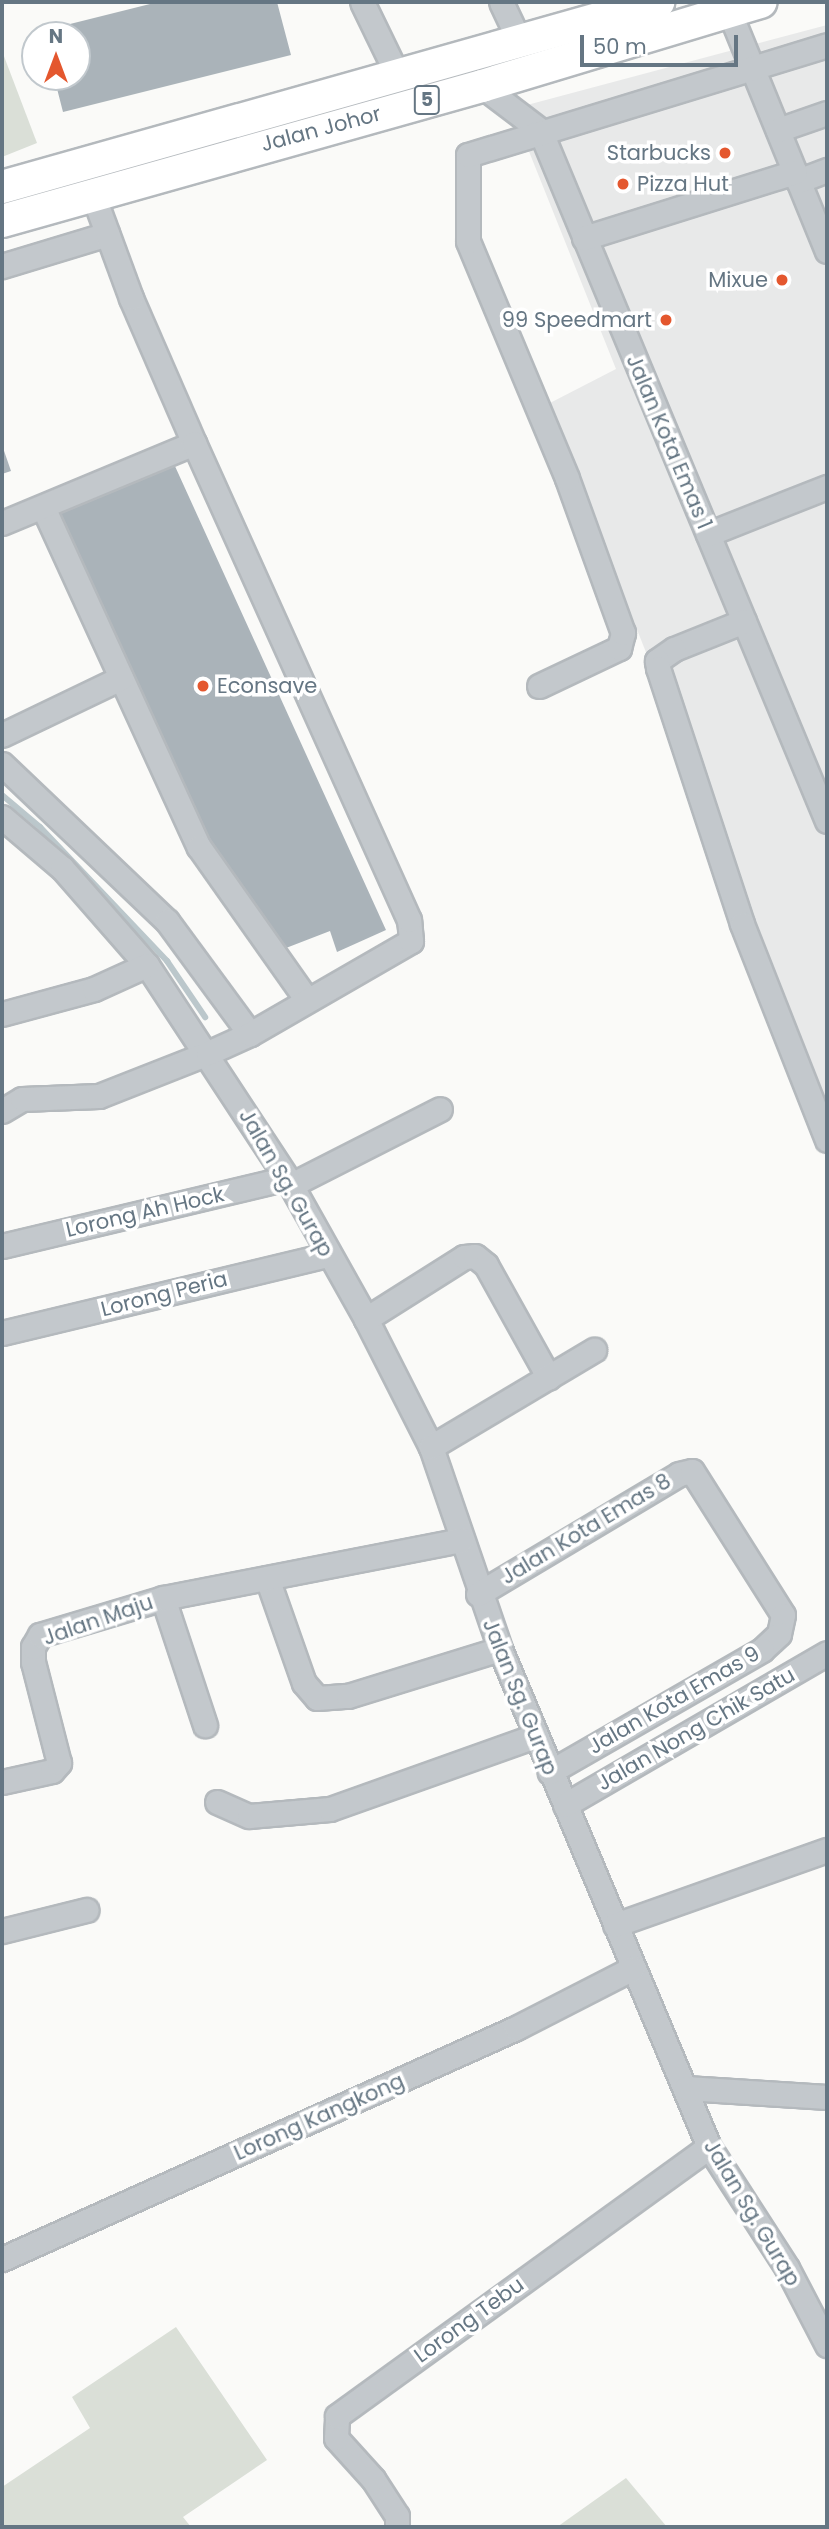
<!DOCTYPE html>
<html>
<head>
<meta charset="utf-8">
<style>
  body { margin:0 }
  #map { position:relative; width:829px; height:2529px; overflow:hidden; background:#fafaf8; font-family:Poppins,sans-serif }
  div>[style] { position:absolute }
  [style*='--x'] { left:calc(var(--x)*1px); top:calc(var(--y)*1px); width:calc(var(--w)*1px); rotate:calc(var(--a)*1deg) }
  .built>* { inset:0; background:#e8e9e9 }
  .green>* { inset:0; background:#dadfd7 }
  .stream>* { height:6px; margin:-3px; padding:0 3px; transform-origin:3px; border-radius:3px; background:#bbc7cb }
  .building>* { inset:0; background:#aab3b9 }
  .roads { filter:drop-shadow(2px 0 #b4b9bd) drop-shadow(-2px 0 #b4b9bd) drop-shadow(0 2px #b4b9bd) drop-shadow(0 -2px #b4b9bd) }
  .minor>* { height:23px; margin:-11.5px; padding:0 11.5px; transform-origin:11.5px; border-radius:11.5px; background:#c3c8cc }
  .highway>* { height:32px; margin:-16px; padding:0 16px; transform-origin:16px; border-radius:16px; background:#fff }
  .dots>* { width:19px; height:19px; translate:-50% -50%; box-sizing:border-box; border:4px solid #fff; border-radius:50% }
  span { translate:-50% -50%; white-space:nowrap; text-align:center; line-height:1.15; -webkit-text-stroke:7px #fff; paint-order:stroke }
  .shield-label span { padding:2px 5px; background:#fff; border:2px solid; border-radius:5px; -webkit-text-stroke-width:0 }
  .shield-label { font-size:19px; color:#657683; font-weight:700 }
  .street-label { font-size:21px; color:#657683 }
  .poi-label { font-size:21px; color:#657683 }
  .right { translate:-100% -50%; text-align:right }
  .left { translate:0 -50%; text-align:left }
  .frame { position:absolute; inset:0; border:4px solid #657683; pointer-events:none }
  .north { position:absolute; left:21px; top:21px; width:70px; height:70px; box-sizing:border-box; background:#fff; border:2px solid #c1c8cd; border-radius:50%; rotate:0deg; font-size:19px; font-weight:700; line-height:28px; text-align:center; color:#657683 }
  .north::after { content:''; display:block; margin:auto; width:24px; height:32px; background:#e4572e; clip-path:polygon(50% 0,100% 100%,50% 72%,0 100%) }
  .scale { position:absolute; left:580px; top:35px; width:158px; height:32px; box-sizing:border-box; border:4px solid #657683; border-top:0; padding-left:9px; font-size:21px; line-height:24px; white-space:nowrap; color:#657683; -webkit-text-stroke:5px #fff; paint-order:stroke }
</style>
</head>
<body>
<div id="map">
  <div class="built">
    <div style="clip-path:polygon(827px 25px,827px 1111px,548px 404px,616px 369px,512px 109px)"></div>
  </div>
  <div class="green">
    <div style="clip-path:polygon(2px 51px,37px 143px,2px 157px)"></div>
    <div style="clip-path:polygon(176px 2327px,267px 2460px,183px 2517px,191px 2527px,2px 2527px,2px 2487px,90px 2428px,72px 2397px)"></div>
    <div style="clip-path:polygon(626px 2478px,667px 2527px,557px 2527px)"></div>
  </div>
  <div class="stream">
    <div style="--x:2;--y:795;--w:50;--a:40.1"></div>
    <div style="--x:40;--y:827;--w:185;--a:46.5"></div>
    <div style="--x:167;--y:961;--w:68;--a:55.8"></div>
  </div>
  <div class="building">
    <div style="clip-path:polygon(158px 2px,277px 2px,291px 55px,63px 112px,54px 77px,77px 77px,77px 35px,43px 35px,42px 31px)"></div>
    <div style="clip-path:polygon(2px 445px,11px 471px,2px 474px)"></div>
    <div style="clip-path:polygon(174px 464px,386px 930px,337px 952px,330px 931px,286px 948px,208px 856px,56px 515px)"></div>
  </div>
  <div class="roads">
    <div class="minor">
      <div style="--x:362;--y:2;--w:80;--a:64.1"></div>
      <div style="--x:501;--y:2;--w:42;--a:64.7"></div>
      <div style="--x:729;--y:11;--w:259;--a:67.8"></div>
      <div style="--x:482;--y:86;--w:73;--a:37.2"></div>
      <div style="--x:540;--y:130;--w:748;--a:67.44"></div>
      <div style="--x:778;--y:130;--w:52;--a:-19.1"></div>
      <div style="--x:798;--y:181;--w:31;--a:-21"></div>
      <div style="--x:584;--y:238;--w:221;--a:-17.4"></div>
      <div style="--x:2;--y:266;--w:110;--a:-16.9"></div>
      <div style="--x:43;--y:507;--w:374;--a:65.4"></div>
      <div style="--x:199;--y:847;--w:187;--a:54.8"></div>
      <div style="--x:2;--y:523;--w:208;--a:-22.6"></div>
      <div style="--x:194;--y:443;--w:158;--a:-113.5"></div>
      <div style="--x:131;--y:298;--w:113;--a:-110.2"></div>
      <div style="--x:708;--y:534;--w:128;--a:-21.6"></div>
      <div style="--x:744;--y:621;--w:75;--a:158.2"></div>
      <div style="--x:674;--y:649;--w:21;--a:145"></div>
      <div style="--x:657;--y:661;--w:7;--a:82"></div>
      <div style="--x:658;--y:668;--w:269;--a:71.8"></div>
      <div style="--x:742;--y:924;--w:232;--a:68.5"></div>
      <div style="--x:539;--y:686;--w:89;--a:-25.4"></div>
      <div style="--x:619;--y:648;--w:16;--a:-75"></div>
      <div style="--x:623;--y:633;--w:165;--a:-109.9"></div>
      <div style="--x:567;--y:478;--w:257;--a:-112.7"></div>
      <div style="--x:468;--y:241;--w:86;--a:-90"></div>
      <div style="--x:468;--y:155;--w:375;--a:-17"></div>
      <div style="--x:2;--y:735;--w:132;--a:-25.6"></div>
      <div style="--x:2;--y:764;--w:228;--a:43.6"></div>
      <div style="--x:167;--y:921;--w:140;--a:53.7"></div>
      <div style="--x:2;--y:817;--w:79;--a:40.4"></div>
      <div style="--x:62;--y:868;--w:129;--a:48.8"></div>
      <div style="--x:147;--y:965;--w:255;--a:56.7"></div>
      <div style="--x:287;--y:1178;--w:162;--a:60.7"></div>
      <div style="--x:366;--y:1319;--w:144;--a:63.1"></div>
      <div style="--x:431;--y:1447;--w:213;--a:71.1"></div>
      <div style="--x:500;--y:1649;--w:540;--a:67.23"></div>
      <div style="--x:709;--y:2147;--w:144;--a:57.2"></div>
      <div style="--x:787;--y:2268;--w:87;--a:62.5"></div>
      <div style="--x:2;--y:1014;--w:95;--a:-15.2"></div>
      <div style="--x:94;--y:989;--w:58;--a:-24.4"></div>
      <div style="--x:2;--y:1111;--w:23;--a:-31"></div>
      <div style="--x:22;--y:1099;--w:77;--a:-2.2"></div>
      <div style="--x:99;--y:1096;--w:117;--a:-21.5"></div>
      <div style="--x:208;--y:1053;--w:46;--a:-24.3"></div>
      <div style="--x:250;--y:1034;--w:186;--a:-30"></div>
      <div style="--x:411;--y:941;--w:21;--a:-95"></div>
      <div style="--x:409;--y:920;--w:523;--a:-114.26"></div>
      <div style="--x:291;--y:1185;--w:167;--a:-27"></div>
      <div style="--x:2;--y:1246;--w:293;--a:-13.4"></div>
      <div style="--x:366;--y:1319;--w:116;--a:-32.3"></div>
      <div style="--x:464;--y:1257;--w:11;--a:-5"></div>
      <div style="--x:475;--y:1256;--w:14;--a:39"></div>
      <div style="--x:486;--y:1265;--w:129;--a:60.9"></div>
      <div style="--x:2;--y:1333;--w:334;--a:-13.5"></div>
      <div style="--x:431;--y:1447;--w:190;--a:-30.8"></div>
      <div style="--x:267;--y:1578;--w:111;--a:70.6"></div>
      <div style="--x:304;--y:1683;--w:20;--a:49"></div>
      <div style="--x:317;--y:1698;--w:31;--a:-4"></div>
      <div style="--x:348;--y:1696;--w:159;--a:-17.2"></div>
      <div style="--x:478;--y:1594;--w:234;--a:-30.8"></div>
      <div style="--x:679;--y:1474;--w:13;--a:-13"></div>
      <div style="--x:692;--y:1471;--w:170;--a:57.7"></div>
      <div style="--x:783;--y:1615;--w:19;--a:102"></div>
      <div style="--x:779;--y:1634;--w:23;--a:137"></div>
      <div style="--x:762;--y:1650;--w:245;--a:150.1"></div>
      <div style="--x:163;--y:1598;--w:134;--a:71.7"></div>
      <div style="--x:2;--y:1782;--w:51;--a:-12.4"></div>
      <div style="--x:52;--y:1771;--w:11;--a:-49"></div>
      <div style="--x:59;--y:1763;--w:104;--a:-104.4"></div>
      <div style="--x:33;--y:1662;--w:15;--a:-90"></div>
      <div style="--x:33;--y:1647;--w:14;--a:-60"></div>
      <div style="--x:40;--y:1635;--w:128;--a:-16.7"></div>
      <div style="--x:163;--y:1598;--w:304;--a:-11"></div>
      <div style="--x:217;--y:1802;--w:35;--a:24"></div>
      <div style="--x:249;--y:1816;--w:81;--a:-4.9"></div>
      <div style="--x:330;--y:1809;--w:218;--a:-19.6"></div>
      <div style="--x:565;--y:1805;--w:303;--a:-30.1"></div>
      <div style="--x:615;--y:1925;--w:225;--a:-19.5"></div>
      <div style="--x:2;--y:1931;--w:87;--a:-14"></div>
      <div style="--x:686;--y:2088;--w:141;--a:3.7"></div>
      <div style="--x:2;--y:2259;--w:564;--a:-24.2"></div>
      <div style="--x:516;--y:2028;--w:131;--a:-27.1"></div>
      <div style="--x:397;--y:2527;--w:11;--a:-90"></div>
      <div style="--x:397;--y:2516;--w:44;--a:-123"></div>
      <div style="--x:373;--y:2479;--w:55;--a:-132.1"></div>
      <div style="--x:336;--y:2438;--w:22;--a:-87"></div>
      <div style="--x:337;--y:2416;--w:459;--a:-35.9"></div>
    </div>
    <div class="highway">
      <div style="--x:2;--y:187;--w:682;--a:-15.75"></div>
      <div style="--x:2;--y:221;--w:499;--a:-15.7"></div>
      <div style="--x:482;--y:86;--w:291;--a:-16.8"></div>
    </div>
  </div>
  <div class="dots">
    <div style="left:725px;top:153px;background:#e4572e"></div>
    <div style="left:623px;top:184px;background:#e4572e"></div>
    <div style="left:782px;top:280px;background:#e4572e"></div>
    <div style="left:666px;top:320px;background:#e4572e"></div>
    <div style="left:203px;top:686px;background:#e4572e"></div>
  </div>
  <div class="shield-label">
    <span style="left:427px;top:100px">5</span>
  </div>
  <div class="street-label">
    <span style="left:321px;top:129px;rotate:-15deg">Jalan Johor</span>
    <span style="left:669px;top:442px;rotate:67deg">Jalan Kota Emas 1</span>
    <span style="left:286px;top:1183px;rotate:60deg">Jalan Sg. Gurap</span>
    <span style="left:145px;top:1212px;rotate:-13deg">Lorong Ah Hock</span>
    <span style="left:164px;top:1294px;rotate:-14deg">Lorong Peria</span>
    <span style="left:586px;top:1529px;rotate:-31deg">Jalan Kota Emas 8</span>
    <span style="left:98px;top:1620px;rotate:-19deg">Jalan Maju</span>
    <span style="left:520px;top:1697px;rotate:68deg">Jalan Sg. Gurap</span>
    <span style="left:674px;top:1700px;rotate:-30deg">Jalan Kota Emas 9</span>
    <span style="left:696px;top:1729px;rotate:-30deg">Jalan Nong Chik Satu</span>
    <span style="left:319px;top:2117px;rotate:-24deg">Lorong Kangkong</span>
    <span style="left:752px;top:2213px;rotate:59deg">Jalan Sg. Gurap</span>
    <span style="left:469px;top:2320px;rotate:-36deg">Lorong Tebu</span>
  </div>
  <div class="poi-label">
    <span class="right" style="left:711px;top:153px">Starbucks</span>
    <span class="left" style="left:637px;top:184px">Pizza Hut</span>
    <span class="right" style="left:768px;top:280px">Mixue</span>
    <span class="right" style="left:652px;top:320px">99 Speedmart</span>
    <span class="left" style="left:217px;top:686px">Econsave</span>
  </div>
  <div class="frame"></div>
  <div class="north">N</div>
  <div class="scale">50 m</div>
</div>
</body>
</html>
